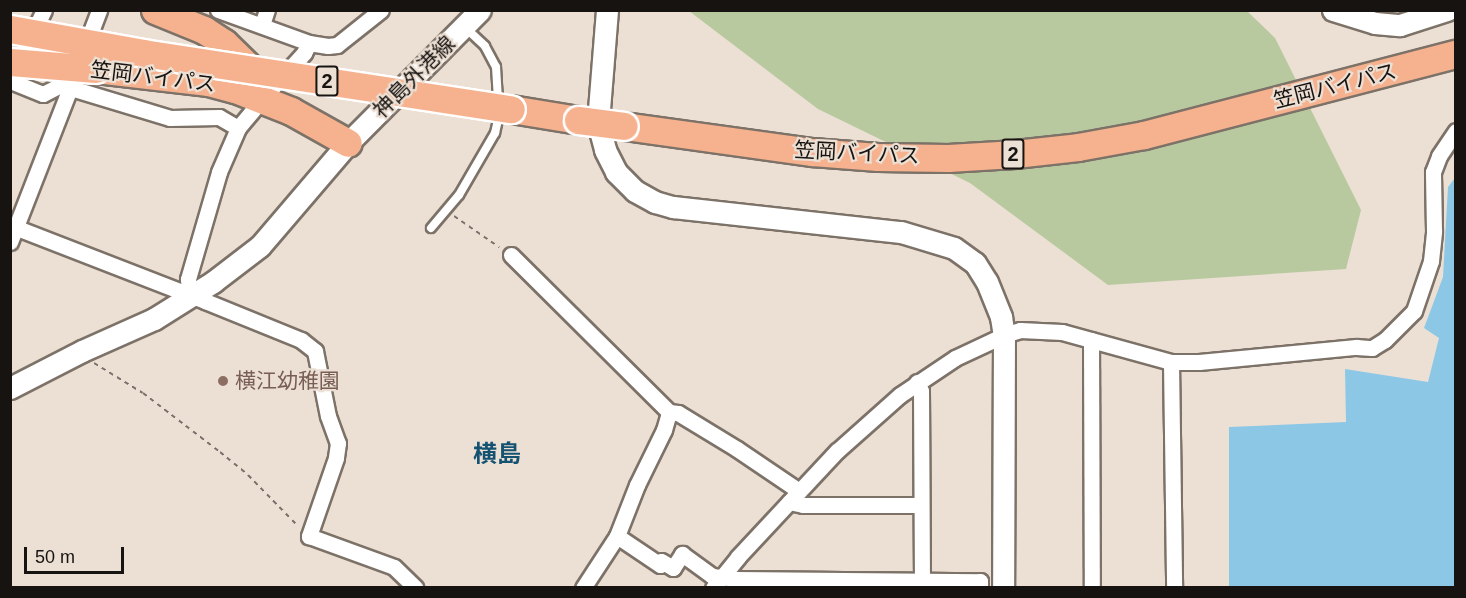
<!DOCTYPE html>
<html>
<head>
<meta charset="utf-8">
<style>
  body { margin:0 }
  #map { position:relative; width:1466px; height:598px; overflow:hidden; background:#ecdfd4; font-family:Arial,"Noto Sans JP",sans-serif }
  div>[style] { position:absolute }
  [style*='--x'] { left:calc(var(--x)*1px); top:calc(var(--y)*1px); width:calc(var(--w)*1px); rotate:calc(var(--a)*1deg) }
  .green>* { inset:0; background:#b9c99f }
  .water>* { inset:0; background:#8cc8e6 }
  .path>* { height:2px; margin-top:-1px; transform-origin:0; background:repeating-linear-gradient(90deg,#776f69 0 4.5px,transparent 0 9px) }
  .roads { filter:drop-shadow(2px 0 #7d7268) drop-shadow(-2px 0 #7d7268) drop-shadow(0 2px #7d7268) drop-shadow(0 -2px #7d7268) }
  .lane>* { height:8px; margin:-4px; padding:0 4px; transform-origin:4px; border-radius:4px; background:#fff }
  .street>* { height:15px; margin:-7.5px; padding:0 7.5px; transform-origin:7.5px; border-radius:7.5px; background:#fff }
  .secondary>* { height:21px; margin:-10.5px; padding:0 10.5px; transform-origin:10.5px; border-radius:10.5px; background:#fff }
  .highway>* { height:27px; margin:-13.5px; padding:0 13.5px; transform-origin:13.5px; border-radius:13.5px; background:#f6b28e }
  .bridges { filter:drop-shadow(2px 0 #fff) drop-shadow(-2px 0 #fff) drop-shadow(0 2px #fff) drop-shadow(0 -2px #fff) }
  .highway-bridge>* { height:27px; margin:-13.5px; padding:0 13.5px; transform-origin:13.5px; border-radius:13.5px; background:#f6b28e }
  .dots>* { width:16px; height:16px; translate:-50% -50%; box-sizing:border-box; border:3px solid #ecdfd4; border-radius:50% }
  span { translate:-50% -50%; white-space:nowrap; text-align:center; line-height:1.15; -webkit-text-stroke:4.5px #ecdfd4; paint-order:stroke }
  .shield-label span { padding:2px 4px; background:#ecdfd4; border:2px solid; border-radius:4px; -webkit-text-stroke-width:0 }
  .shield-label { font-size:20px; color:#171310; font-weight:700 }
  .street-label { font-size:21px; color:#171310 }
  .education-label { font-size:21px; color:#785e54 }
  .left { translate:0 -50%; text-align:left }
  .quarter-label { font-size:24px; color:#135271; font-weight:700 }
  .frame { position:absolute; inset:0; border:12px solid #171310; pointer-events:none }
  .scale { position:absolute; left:24px; top:547px; width:100px; height:27px; box-sizing:border-box; border:3px solid #171310; border-top:0; padding-left:8px; font-size:18px; line-height:21px; white-space:nowrap; color:#171310; -webkit-text-stroke:4px #ecdfd4; paint-order:stroke }
</style>
</head>
<body>
<div id="map">
  <div class="green">
    <div style="clip-path:polygon(689px 11px,1247px 11px,1275px 38px,1361px 210px,1346px 269px,1108px 285px,970px 183px,818px 109px)"></div>
  </div>
  <div class="water">
    <div style="clip-path:polygon(1455px 178px,1455px 587px,1229px 587px,1229px 427px,1346px 422px,1345px 369px,1428px 382px,1439px 338px,1424px 328px,1443px 277px,1448px 187px)"></div>
  </div>
  <div class="path">
    <div style="--x:454;--y:216;--w:55;--a:34.6"></div>
    <div style="--x:94;--y:363;--w:57;--a:31.5"></div>
    <div style="--x:143;--y:393;--w:97;--a:37.5"></div>
    <div style="--x:220;--y:452;--w:36;--a:39"></div>
    <div style="--x:248;--y:475;--w:71;--a:45.6"></div>
  </div>
  <div class="roads">
    <div class="lane">
      <div style="--x:431;--y:228;--w:43;--a:-49.7"></div>
      <div style="--x:459;--y:195;--w:72;--a:-59.9"></div>
      <div style="--x:495;--y:133;--w:17;--a:-77"></div>
      <div style="--x:499;--y:116;--w:49;--a:-93.5"></div>
      <div style="--x:496;--y:67;--w:24;--a:-118"></div>
      <div style="--x:485;--y:46;--w:26;--a:-137"></div>
    </div>
    <div class="street">
      <div style="--x:44;--y:10;--w:76;--a:115.9"></div>
      <div style="--x:11;--y:78;--w:4;--a:63"></div>
      <div style="--x:13;--y:82;--w:32;--a:22"></div>
      <div style="--x:43;--y:94;--w:20;--a:-27"></div>
      <div style="--x:61;--y:85;--w:114;--a:16.8"></div>
      <div style="--x:170;--y:118;--w:49;--a:-1.2"></div>
      <div style="--x:219;--y:117;--w:22;--a:30"></div>
      <div style="--x:238;--y:128;--w:35;--a:-50"></div>
      <div style="--x:218;--y:10;--w:97;--a:19.9"></div>
      <div style="--x:309;--y:43;--w:19;--a:9"></div>
      <div style="--x:328;--y:46;--w:9;--a:-6"></div>
      <div style="--x:337;--y:45;--w:56;--a:-38.5"></div>
      <div style="--x:262;--y:25;--w:16;--a:-72"></div>
      <div style="--x:85;--y:47;--w:40;--a:-69"></div>
      <div style="--x:271;--y:89;--w:49;--a:-47.5"></div>
      <div style="--x:304;--y:53;--w:11;--a:-63"></div>
      <div style="--x:17;--y:228;--w:202;--a:21.2"></div>
      <div style="--x:205;--y:301;--w:104;--a:22.1"></div>
      <div style="--x:301;--y:340;--w:18;--a:38"></div>
      <div style="--x:315;--y:351;--w:66;--a:78.7"></div>
      <div style="--x:328;--y:416;--w:29;--a:70"></div>
      <div style="--x:338;--y:443;--w:15;--a:98"></div>
      <div style="--x:336;--y:458;--w:83;--a:109.1"></div>
      <div style="--x:309;--y:536;--w:90;--a:20"></div>
      <div style="--x:394;--y:567;--w:30;--a:44"></div>
      <div style="--x:10;--y:242;--w:176;--a:-68.7"></div>
      <div style="--x:511;--y:255;--w:223;--a:44.8"></div>
      <div style="--x:669;--y:412;--w:9;--a:6"></div>
      <div style="--x:678;--y:413;--w:69;--a:31.4"></div>
      <div style="--x:737;--y:449;--w:75;--a:34.1"></div>
      <div style="--x:190;--y:296;--w:17;--a:-97"></div>
      <div style="--x:188;--y:279;--w:111;--a:-73.8"></div>
      <div style="--x:219;--y:172;--w:48;--a:-66.6"></div>
      <div style="--x:1091;--y:340;--w:248;--a:89.8"></div>
      <div style="--x:1171;--y:362;--w:226;--a:89.2"></div>
      <div style="--x:917;--y:382;--w:10;--a:66"></div>
      <div style="--x:921;--y:391;--w:190;--a:89.7"></div>
      <div style="--x:789;--y:502;--w:14;--a:12"></div>
      <div style="--x:803;--y:505;--w:118;--a:0"></div>
      <div style="--x:617;--y:536;--w:52;--a:34"></div>
      <div style="--x:660;--y:565;--w:4;--a:-76"></div>
      <div style="--x:661;--y:561;--w:14;--a:30"></div>
      <div style="--x:673;--y:568;--w:17;--a:-57"></div>
      <div style="--x:682;--y:554;--w:37;--a:36"></div>
      <div style="--x:712;--y:576;--w:23;--a:7"></div>
      <div style="--x:735;--y:579;--w:245;--a:0.5"></div>
      <div style="--x:980;--y:581;--w:7;--a:90"></div>
      <div style="--x:583;--y:588;--w:62;--a:-56.8"></div>
      <div style="--x:617;--y:536;--w:55;--a:-68.6"></div>
      <div style="--x:637;--y:485;--w:61;--a:-63.9"></div>
      <div style="--x:664;--y:430;--w:19;--a:-74"></div>
      <div style="--x:713;--y:588;--w:40;--a:-51"></div>
      <div style="--x:738;--y:557;--w:145;--a:-47"></div>
      <div style="--x:837;--y:451;--w:84;--a:-41.6"></div>
      <div style="--x:900;--y:395;--w:66;--a:-33.9"></div>
      <div style="--x:955;--y:358;--w:54;--a:-25.1"></div>
      <div style="--x:1004;--y:335;--w:17;--a:-17"></div>
      <div style="--x:1020;--y:330;--w:42;--a:2.7"></div>
      <div style="--x:1062;--y:332;--w:113;--a:15.4"></div>
      <div style="--x:1171;--y:362;--w:28;--a:0"></div>
      <div style="--x:1199;--y:362;--w:158;--a:-5.5"></div>
      <div style="--x:1356;--y:347;--w:16;--a:4"></div>
      <div style="--x:1372;--y:348;--w:15;--a:-32"></div>
      <div style="--x:1385;--y:340;--w:41;--a:-45"></div>
      <div style="--x:1414;--y:311;--w:53;--a:-71.2"></div>
      <div style="--x:1431;--y:261;--w:30;--a:-84"></div>
      <div style="--x:1434;--y:231;--w:59;--a:-91"></div>
      <div style="--x:1433;--y:172;--w:17;--a:-69"></div>
      <div style="--x:1439;--y:156;--w:30;--a:-56"></div>
    </div>
    <div class="secondary">
      <div style="--x:607;--y:10;--w:113;--a:94.6"></div>
      <div style="--x:598;--y:123;--w:28;--a:75"></div>
      <div style="--x:605;--y:150;--w:25;--a:63"></div>
      <div style="--x:616;--y:172;--w:27;--a:45"></div>
      <div style="--x:635;--y:191;--w:23;--a:29"></div>
      <div style="--x:655;--y:202;--w:19;--a:16"></div>
      <div style="--x:673;--y:207;--w:229;--a:6.3"></div>
      <div style="--x:901;--y:232;--w:55;--a:16.8"></div>
      <div style="--x:954;--y:248;--w:26;--a:36"></div>
      <div style="--x:975;--y:263;--w:22;--a:58"></div>
      <div style="--x:987;--y:282;--w:38;--a:68"></div>
      <div style="--x:1001;--y:317;--w:18;--a:81"></div>
      <div style="--x:1004;--y:335;--w:253;--a:90.2"></div>
      <div style="--x:1333;--y:10;--w:44;--a:17.2"></div>
      <div style="--x:1375;--y:23;--w:25;--a:5"></div>
      <div style="--x:1400;--y:25;--w:49;--a:-17.7"></div>
      <div style="--x:10;--y:388;--w:81;--a:-27.2"></div>
      <div style="--x:82;--y:351;--w:79;--a:-24"></div>
      <div style="--x:154;--y:319;--w:70;--a:-32.1"></div>
      <div style="--x:213;--y:282;--w:59;--a:-37.5"></div>
      <div style="--x:260;--y:246;--w:135;--a:-49.5"></div>
      <div style="--x:348;--y:143;--w:187;--a:-45.2"></div>
    </div>
    <div class="highway">
      <div style="--x:155;--y:10;--w:53;--a:22.2"></div>
      <div style="--x:204;--y:30;--w:24;--a:33"></div>
      <div style="--x:224;--y:43;--w:52;--a:44.2"></div>
      <div style="--x:96;--y:69;--w:113;--a:6.6"></div>
      <div style="--x:208;--y:82;--w:28;--a:15"></div>
      <div style="--x:235;--y:89;--w:60;--a:21.4"></div>
      <div style="--x:291;--y:111;--w:65;--a:29.3"></div>
      <div style="--x:511;--y:109;--w:68;--a:9.3"></div>
      <div style="--x:624;--y:126;--w:190;--a:7.9"></div>
      <div style="--x:812;--y:152;--w:66;--a:4.3"></div>
      <div style="--x:878;--y:157;--w:70;--a:0.8"></div>
      <div style="--x:948;--y:158;--w:67;--a:-3.4"></div>
      <div style="--x:1015;--y:154;--w:63;--a:-6.3"></div>
      <div style="--x:1078;--y:147;--w:67;--a:-10.3"></div>
      <div style="--x:1144;--y:135;--w:322;--a:-14.6"></div>
    </div>
  </div>
  <div class="bridges">
    <div class="highway-bridge">
      <div style="--x:10;--y:29;--w:135;--a:10.2"></div>
      <div style="--x:143;--y:53;--w:372;--a:8.7"></div>
      <div style="--x:10;--y:62;--w:86;--a:4.7"></div>
      <div style="--x:578;--y:120;--w:46;--a:7.4"></div>
    </div>
  </div>
  <div class="dots">
    <div style="left:223px;top:381px;background:#8d6e63"></div>
  </div>
  <div class="shield-label">
    <span style="left:327px;top:81px">2</span>
    <span style="left:1013px;top:154px">2</span>
  </div>
  <div class="street-label">
    <span style="left:153px;top:77px;rotate:7deg">笠岡バイパス</span>
    <span style="left:414px;top:77px;rotate:-45deg">神島外港線</span>
    <span style="left:1335px;top:86px;rotate:-14deg">笠岡バイパス</span>
    <span style="left:857px;top:153px;rotate:3deg">笠岡バイパス</span>
  </div>
  <div class="education-label">
    <span class="left" style="left:235px;top:381px">横江幼稚園</span>
  </div>
  <div class="quarter-label">
    <span style="left:497px;top:454px">横島</span>
  </div>
  <div class="frame"></div>
  <div class="scale">50 m</div>
</div>
</body>
</html>
